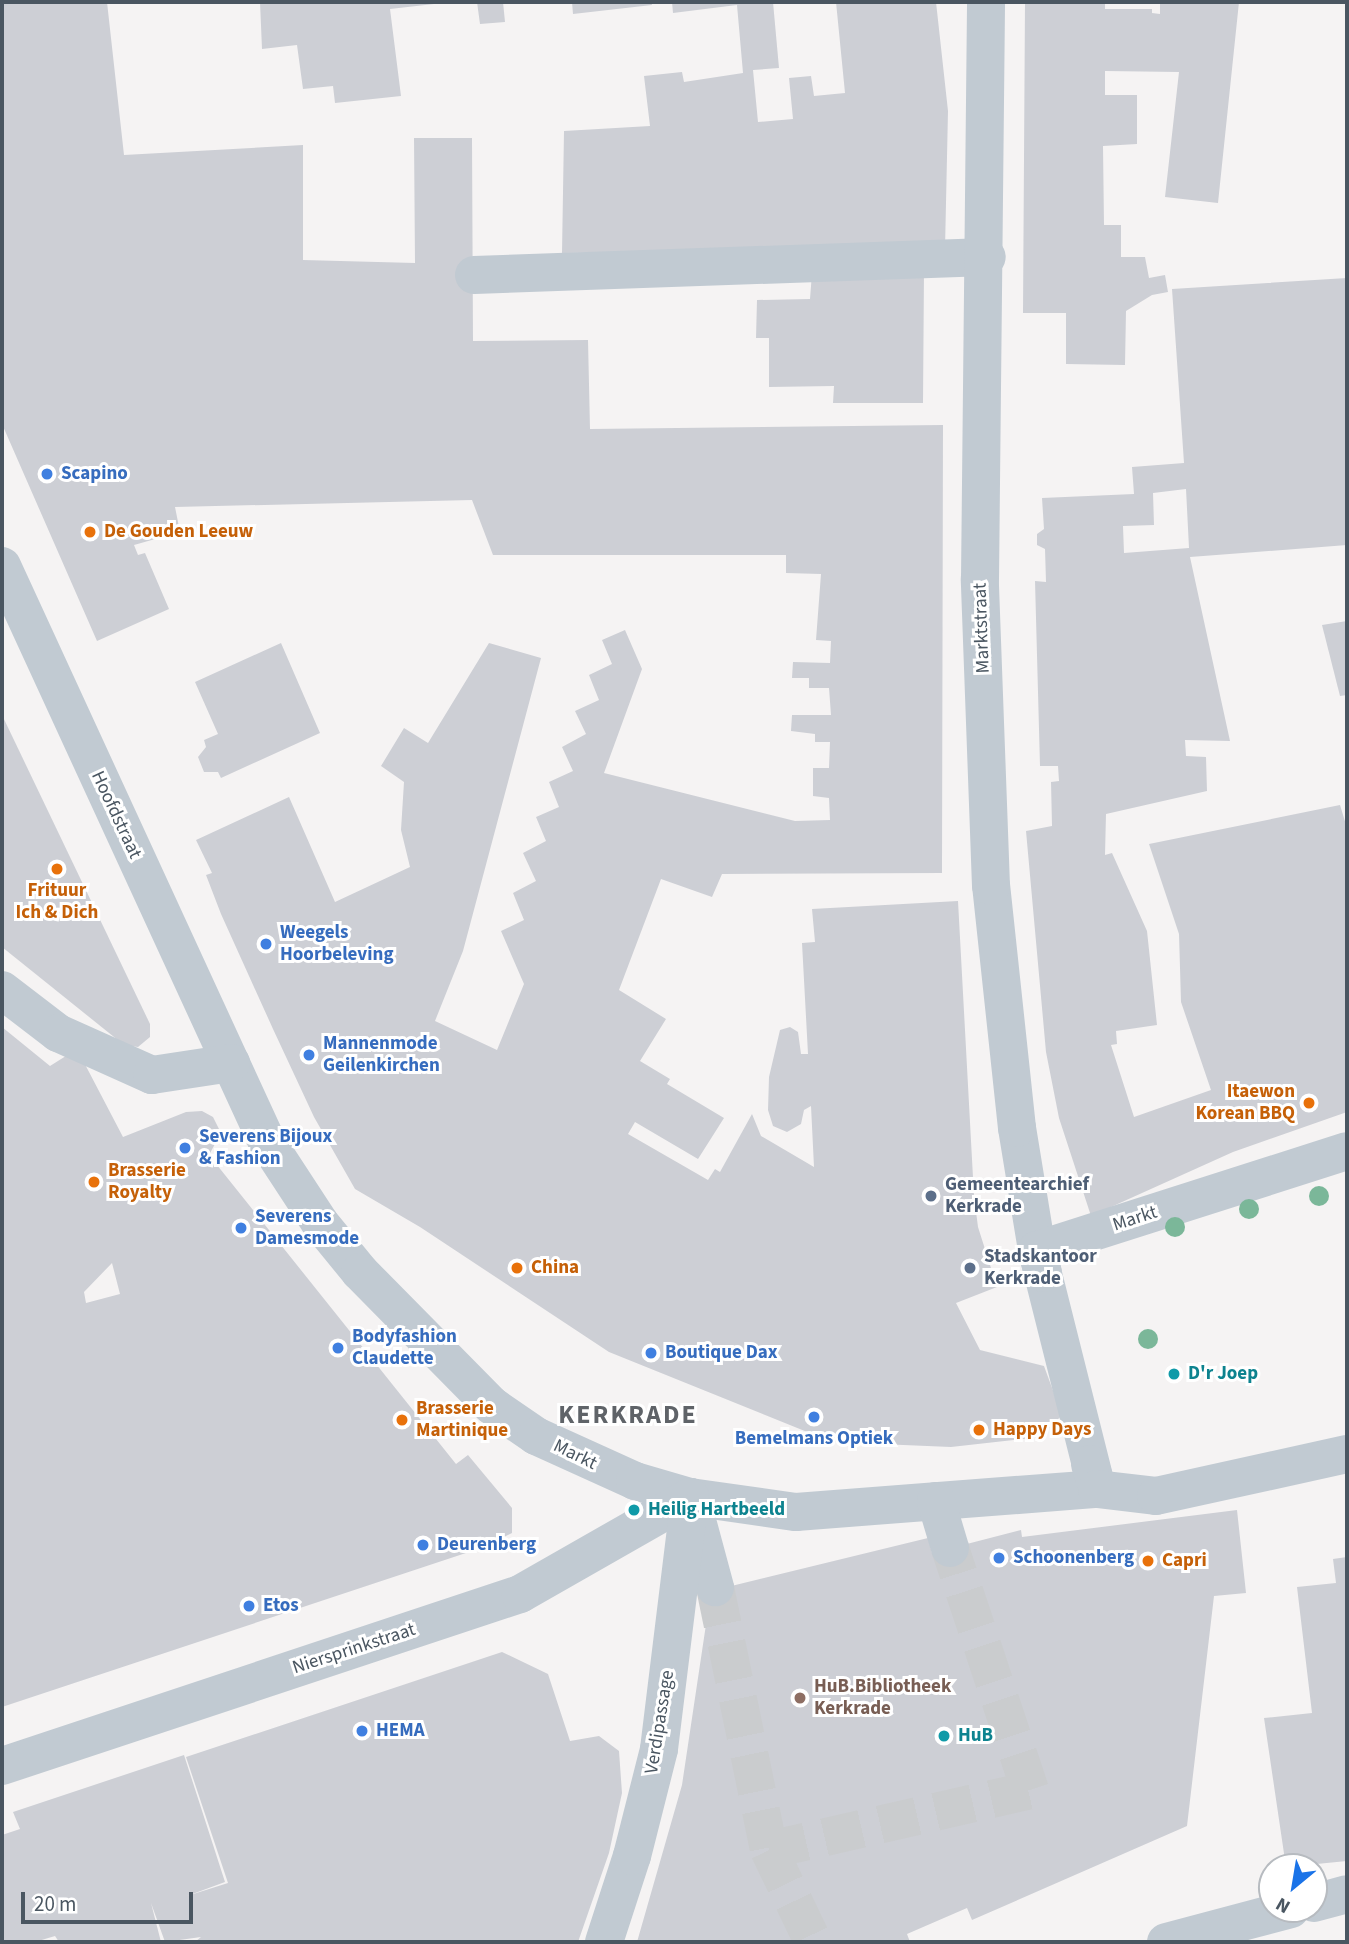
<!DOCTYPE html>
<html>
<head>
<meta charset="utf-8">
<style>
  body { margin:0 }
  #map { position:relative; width:1349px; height:1944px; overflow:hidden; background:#f5f3f3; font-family:"Source Sans 3",sans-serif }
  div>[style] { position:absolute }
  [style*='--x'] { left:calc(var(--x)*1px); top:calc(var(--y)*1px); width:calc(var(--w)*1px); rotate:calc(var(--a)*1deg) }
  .building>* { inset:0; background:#cdcfd5 }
  .minor-tunnel>* { height:38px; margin-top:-19px; transform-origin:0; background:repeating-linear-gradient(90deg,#caccce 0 38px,transparent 0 57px) }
  .minor>* { height:38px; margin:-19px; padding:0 19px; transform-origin:19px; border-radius:19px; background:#c1cad2 }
  .trees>* { width:20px; height:20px; margin:-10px; border-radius:50%; background:#7bb799 }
  .dots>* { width:19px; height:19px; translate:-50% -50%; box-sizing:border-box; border:4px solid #fff; border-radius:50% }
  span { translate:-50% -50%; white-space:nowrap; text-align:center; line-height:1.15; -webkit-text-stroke:6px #fff; paint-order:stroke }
  .shop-label { font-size:19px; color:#366cbe; font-weight:700 }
  .left { translate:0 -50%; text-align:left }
  .food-label { font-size:19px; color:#c56008; font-weight:700 }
  .right { translate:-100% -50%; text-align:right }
  .street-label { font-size:19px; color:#4a5661 }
  .service-label { font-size:19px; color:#4e5e75; font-weight:700 }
  .culture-label { font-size:19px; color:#0d838f; font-weight:700 }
  .education-label { font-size:19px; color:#785e54; font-weight:700 }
  .district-label { font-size:26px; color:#5f6368; font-weight:700; letter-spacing:2px }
  .frame { position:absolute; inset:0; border:4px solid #4a5661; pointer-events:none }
  .north { position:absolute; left:1258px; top:1853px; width:70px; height:70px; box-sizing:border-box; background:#fff; border:2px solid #b7bbc0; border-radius:50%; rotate:210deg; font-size:19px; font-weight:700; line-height:28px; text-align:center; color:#4a5661 }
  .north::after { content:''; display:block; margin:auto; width:24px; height:32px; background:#1a73e8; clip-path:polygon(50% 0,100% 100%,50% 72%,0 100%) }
  .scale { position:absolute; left:21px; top:1892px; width:172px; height:32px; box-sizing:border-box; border:4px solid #4a5661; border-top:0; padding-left:9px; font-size:21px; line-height:24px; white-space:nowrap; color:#4a5661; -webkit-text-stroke:5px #fff; paint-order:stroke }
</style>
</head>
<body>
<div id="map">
  <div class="building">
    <div style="clip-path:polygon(2px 2px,107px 2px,124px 155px,303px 145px,303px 260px,415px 263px,414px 138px,472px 138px,473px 341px,588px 340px,590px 429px,943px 425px,942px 873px,722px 874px,712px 897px,661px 879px,619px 990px,666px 1019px,640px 1061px,670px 1079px,667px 1084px,724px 1118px,698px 1159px,635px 1122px,628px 1134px,708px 1180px,715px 1169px,720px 1172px,752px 1114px,761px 1136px,814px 1167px,811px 1106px,804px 1110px,801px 1124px,787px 1132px,773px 1126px,768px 1110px,769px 1077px,780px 1030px,790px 1027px,798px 1032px,801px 1054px,808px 1054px,802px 943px,815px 942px,812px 909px,958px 901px,974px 1196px,978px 1227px,997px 1287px,956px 1303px,980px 1350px,1044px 1366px,1062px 1415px,1041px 1437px,951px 1447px,832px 1442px,609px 1352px,420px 1227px,355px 1189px,314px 1117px,273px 1029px,221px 914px,206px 875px,212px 873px,196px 840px,289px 797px,335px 902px,410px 867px,401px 830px,404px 782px,381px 766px,404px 728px,428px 743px,489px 643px,541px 658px,463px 951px,435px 1021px,497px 1050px,524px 984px,501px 931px,524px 920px,513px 893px,536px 881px,523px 853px,546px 841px,536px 817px,559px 807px,549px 782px,573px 771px,562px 747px,586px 734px,575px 711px,599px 700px,589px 675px,612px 664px,602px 640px,625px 630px,642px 669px,604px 773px,795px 821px,830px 820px,829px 798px,813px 796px,813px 768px,829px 768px,830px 742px,815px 742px,815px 734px,791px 731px,792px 715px,831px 715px,829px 688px,809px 688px,809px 678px,792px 678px,793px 662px,830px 663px,831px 641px,816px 640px,821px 574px,786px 573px,786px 555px,493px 555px,472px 500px,175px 507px,180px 532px,134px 545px,138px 555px,145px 553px,169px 609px,97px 641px,2px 424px)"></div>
    <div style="clip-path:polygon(260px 2px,434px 2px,434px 4px,390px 9px,401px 96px,335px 103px,333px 86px,303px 89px,297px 45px,262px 49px)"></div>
    <div style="clip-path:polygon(477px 2px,503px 2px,505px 22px,480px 24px)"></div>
    <div style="clip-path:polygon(572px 2px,651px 2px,652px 5px,573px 14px)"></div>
    <div style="clip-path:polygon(672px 2px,773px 2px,779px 68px,753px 70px,758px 122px,793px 119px,789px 78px,811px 76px,814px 96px,845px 93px,836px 2px,936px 2px,948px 111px,945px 249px,562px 253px,564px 131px,650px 126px,644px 76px,682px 72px,684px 82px,743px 73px,737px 5px,673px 13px)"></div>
    <div style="clip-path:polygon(1025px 2px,1105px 2px,1105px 9px,1152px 9px,1152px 13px,1160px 14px,1160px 2px,1239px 2px,1218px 203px,1165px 197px,1179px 72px,1105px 71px,1105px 95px,1137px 95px,1137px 144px,1103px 146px,1104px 225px,1121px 225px,1121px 257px,1145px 257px,1149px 278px,1165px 275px,1168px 292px,1152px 295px,1126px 311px,1125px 365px,1066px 364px,1066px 313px,1023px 313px)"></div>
    <div style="clip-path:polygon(924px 271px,923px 403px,833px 403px,834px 386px,769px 387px,769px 338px,756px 338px,757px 300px,810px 299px,812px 273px)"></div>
    <div style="clip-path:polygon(evenodd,1347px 278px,1347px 545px,1190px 557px,1230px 741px,1185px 740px,1186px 756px,1206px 757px,1207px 791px,1106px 814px,1105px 855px,1112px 853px,1147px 931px,1157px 1025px,1116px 1031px,1117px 1044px,1111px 1045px,1134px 1117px,1211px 1090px,1181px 1002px,1179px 934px,1149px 844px,1340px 805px,1347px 828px,1347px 1112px,1233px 1152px,1091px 1216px,1059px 1118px,1046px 1052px,1026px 831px,1052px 826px,1051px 782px,1059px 781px,1058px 766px,1040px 766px,1035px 581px,1046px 582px,1045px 549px,1037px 545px,1037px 534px,1044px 529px,1042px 498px,1134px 494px,1132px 467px,1184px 463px,1172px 289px,1347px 278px,1186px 489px,1189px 548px,1124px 553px,1123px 526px,1154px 525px,1153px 493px,1186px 489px)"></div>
    <div style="clip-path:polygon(1347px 621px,1347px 695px,1340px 696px,1322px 625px)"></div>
    <div style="clip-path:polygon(281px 643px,320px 733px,221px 778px,218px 772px,204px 772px,198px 757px,206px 747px,204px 740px,218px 734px,195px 682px)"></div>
    <div style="clip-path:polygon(2px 715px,150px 1024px,150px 1037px,138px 1047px,124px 1045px,2px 947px)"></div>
    <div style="clip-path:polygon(evenodd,2px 1027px,50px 1066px,77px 1049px,123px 1137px,186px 1112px,202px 1111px,213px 1117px,221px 1133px,209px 1155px,456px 1464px,468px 1455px,512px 1508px,512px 1533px,481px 1548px,2px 1707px,2px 1027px,112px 1263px,120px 1294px,86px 1303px,84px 1292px,112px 1263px)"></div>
    <div style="clip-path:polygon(1237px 1510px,1246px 1593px,1214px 1596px,1187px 1826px,972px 1920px,967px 1908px,907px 1934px,910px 1942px,637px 1942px,682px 1785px,711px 1591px,928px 1538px,932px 1553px,1021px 1530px,1022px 1537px)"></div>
    <div style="clip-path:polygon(1347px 1557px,1347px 1861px,1286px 1867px,1264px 1718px,1312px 1713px,1297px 1587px,1336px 1583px,1333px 1559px)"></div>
    <div style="clip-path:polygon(502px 1652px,548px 1674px,570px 1741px,599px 1736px,619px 1751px,622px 1793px,609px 1853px,578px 1942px,195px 1942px,201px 1937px,165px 1942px,151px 1903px,161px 1942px,59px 1942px,55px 1936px,35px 1942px,2px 1942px,2px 1835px,20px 1829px,13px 1812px,184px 1755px,225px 1882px,187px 1896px,228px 1883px,186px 1757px)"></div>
  </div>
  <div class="minor-tunnel">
    <div style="--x:715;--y:1587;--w:268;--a:78.4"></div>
    <div style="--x:769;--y:1850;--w:102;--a:64.4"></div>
    <div style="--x:769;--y:1850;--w:268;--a:-12.9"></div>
    <div style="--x:1030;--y:1790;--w:255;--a:-108.3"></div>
  </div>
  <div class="minor">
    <div style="--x:474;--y:275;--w:513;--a:-2.01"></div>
    <div style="--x:2;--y:566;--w:634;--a:65.29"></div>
    <div style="--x:267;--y:1142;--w:97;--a:56.8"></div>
    <div style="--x:320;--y:1223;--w:63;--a:50.8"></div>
    <div style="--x:360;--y:1272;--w:187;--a:45.4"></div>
    <div style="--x:491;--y:1405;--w:55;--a:34.6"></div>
    <div style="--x:536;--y:1436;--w:109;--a:24.4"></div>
    <div style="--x:635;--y:1481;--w:57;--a:16.2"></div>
    <div style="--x:690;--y:1497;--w:107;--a:8.1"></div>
    <div style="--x:796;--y:1512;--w:302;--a:-4.4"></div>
    <div style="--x:1097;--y:1489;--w:246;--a:-104.1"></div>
    <div style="--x:1037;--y:1250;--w:124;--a:-99.3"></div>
    <div style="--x:1017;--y:1128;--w:243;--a:-96.1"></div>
    <div style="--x:991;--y:886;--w:307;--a:-92.1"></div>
    <div style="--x:980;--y:579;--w:577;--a:-89.4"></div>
    <div style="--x:2;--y:990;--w:71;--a:37.5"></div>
    <div style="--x:58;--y:1033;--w:103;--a:24.1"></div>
    <div style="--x:152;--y:1075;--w:80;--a:-8.6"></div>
    <div style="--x:1043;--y:1273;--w:24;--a:-105"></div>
    <div style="--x:1037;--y:1250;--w:325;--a:-17.7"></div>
    <div style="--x:1090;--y:1464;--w:26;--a:74"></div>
    <div style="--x:1097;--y:1489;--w:59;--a:6.8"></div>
    <div style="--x:1156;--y:1496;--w:196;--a:-12.4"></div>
    <div style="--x:936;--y:1501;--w:49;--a:73.4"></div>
    <div style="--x:695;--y:1513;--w:77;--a:74.9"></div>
    <div style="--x:2;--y:1766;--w:546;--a:-18.37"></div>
    <div style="--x:520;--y:1594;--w:196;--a:-29.7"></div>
    <div style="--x:1314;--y:1903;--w:34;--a:-15"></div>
    <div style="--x:604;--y:1942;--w:90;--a:-72"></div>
    <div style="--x:632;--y:1856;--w:110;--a:-75.8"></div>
    <div style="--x:659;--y:1749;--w:254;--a:-83"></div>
    <div style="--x:1166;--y:1942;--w:129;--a:-14.8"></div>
  </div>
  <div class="trees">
    <div style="left:1319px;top:1196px"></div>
    <div style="left:1249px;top:1209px"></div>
    <div style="left:1175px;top:1227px"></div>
    <div style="left:1148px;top:1339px"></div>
  </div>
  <div class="dots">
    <div style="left:47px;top:474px;background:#3f7fe0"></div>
    <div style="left:90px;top:532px;background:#e8710a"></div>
    <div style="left:57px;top:869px;background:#e8710a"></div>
    <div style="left:266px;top:944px;background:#3f7fe0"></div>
    <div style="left:309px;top:1055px;background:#3f7fe0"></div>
    <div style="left:1309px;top:1103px;background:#e8710a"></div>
    <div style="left:185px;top:1148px;background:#3f7fe0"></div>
    <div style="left:94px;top:1182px;background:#e8710a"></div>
    <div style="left:931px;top:1196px;background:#5c6f8a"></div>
    <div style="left:241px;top:1228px;background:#3f7fe0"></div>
    <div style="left:517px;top:1268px;background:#e8710a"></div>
    <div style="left:970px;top:1268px;background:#5c6f8a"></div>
    <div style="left:338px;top:1348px;background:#3f7fe0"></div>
    <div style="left:651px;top:1353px;background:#3f7fe0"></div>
    <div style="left:1174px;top:1374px;background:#0f9aa8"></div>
    <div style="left:814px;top:1417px;background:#3f7fe0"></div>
    <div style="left:402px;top:1420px;background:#e8710a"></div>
    <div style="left:979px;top:1430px;background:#e8710a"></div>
    <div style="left:634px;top:1510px;background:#0f9aa8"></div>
    <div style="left:423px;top:1545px;background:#3f7fe0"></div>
    <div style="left:999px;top:1558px;background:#3f7fe0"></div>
    <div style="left:1148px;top:1561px;background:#e8710a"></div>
    <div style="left:249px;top:1606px;background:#3f7fe0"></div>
    <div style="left:800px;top:1698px;background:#8d6e63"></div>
    <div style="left:362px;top:1731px;background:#3f7fe0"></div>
    <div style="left:944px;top:1736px;background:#0f9aa8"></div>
  </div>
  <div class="shop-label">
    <span class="left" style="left:61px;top:474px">Scapino</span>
    <span class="left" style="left:280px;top:944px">Weegels<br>Hoorbeleving</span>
    <span class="left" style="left:323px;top:1055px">Mannenmode<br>Geilenkirchen</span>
    <span class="left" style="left:199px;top:1148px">Severens Bijoux<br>&amp; Fashion</span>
    <span class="left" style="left:255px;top:1228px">Severens<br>Damesmode</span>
    <span class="left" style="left:352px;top:1348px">Bodyfashion<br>Claudette</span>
    <span class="left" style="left:665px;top:1353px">Boutique Dax</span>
    <span style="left:814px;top:1439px">Bemelmans Optiek</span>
    <span class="left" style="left:437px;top:1545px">Deurenberg</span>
    <span class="left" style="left:1013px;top:1558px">Schoonenberg</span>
    <span class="left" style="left:263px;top:1606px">Etos</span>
    <span class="left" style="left:376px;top:1731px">HEMA</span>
  </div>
  <div class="food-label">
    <span class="left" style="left:104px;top:532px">De Gouden Leeuw</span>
    <span style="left:57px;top:902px">Frituur<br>Ich &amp; Dich</span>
    <span class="right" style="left:1295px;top:1103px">Itaewon<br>Korean BBQ</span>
    <span class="left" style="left:108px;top:1182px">Brasserie<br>Royalty</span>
    <span class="left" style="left:531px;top:1268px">China</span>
    <span class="left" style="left:416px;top:1420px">Brasserie<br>Martinique</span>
    <span class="left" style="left:993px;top:1430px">Happy Days</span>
    <span class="left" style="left:1162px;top:1561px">Capri</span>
  </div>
  <div class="street-label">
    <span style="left:982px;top:628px;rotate:-92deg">Marktstraat</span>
    <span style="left:116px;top:815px;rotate:65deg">Hoofdstraat</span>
    <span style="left:1135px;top:1219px;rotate:-18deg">Markt</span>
    <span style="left:575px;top:1455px;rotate:26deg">Markt</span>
    <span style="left:354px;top:1649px;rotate:-18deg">Niersprinkstraat</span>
    <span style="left:660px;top:1722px;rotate:-81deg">Verdipassage</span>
  </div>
  <div class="service-label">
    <span class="left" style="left:945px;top:1196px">Gemeentearchief<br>Kerkrade</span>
    <span class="left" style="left:984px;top:1268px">Stadskantoor<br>Kerkrade</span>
  </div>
  <div class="culture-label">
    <span class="left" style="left:1188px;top:1374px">D'r Joep</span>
    <span class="left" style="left:648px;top:1510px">Heilig Hartbeeld</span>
    <span class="left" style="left:958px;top:1736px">HuB</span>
  </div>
  <div class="education-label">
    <span class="left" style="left:814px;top:1698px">HuB.Bibliotheek<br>Kerkrade</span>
  </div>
  <div class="district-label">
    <span style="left:628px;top:1415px">KERKRADE</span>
  </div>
  <div class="frame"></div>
  <div class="north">N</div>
  <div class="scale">20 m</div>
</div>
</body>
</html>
